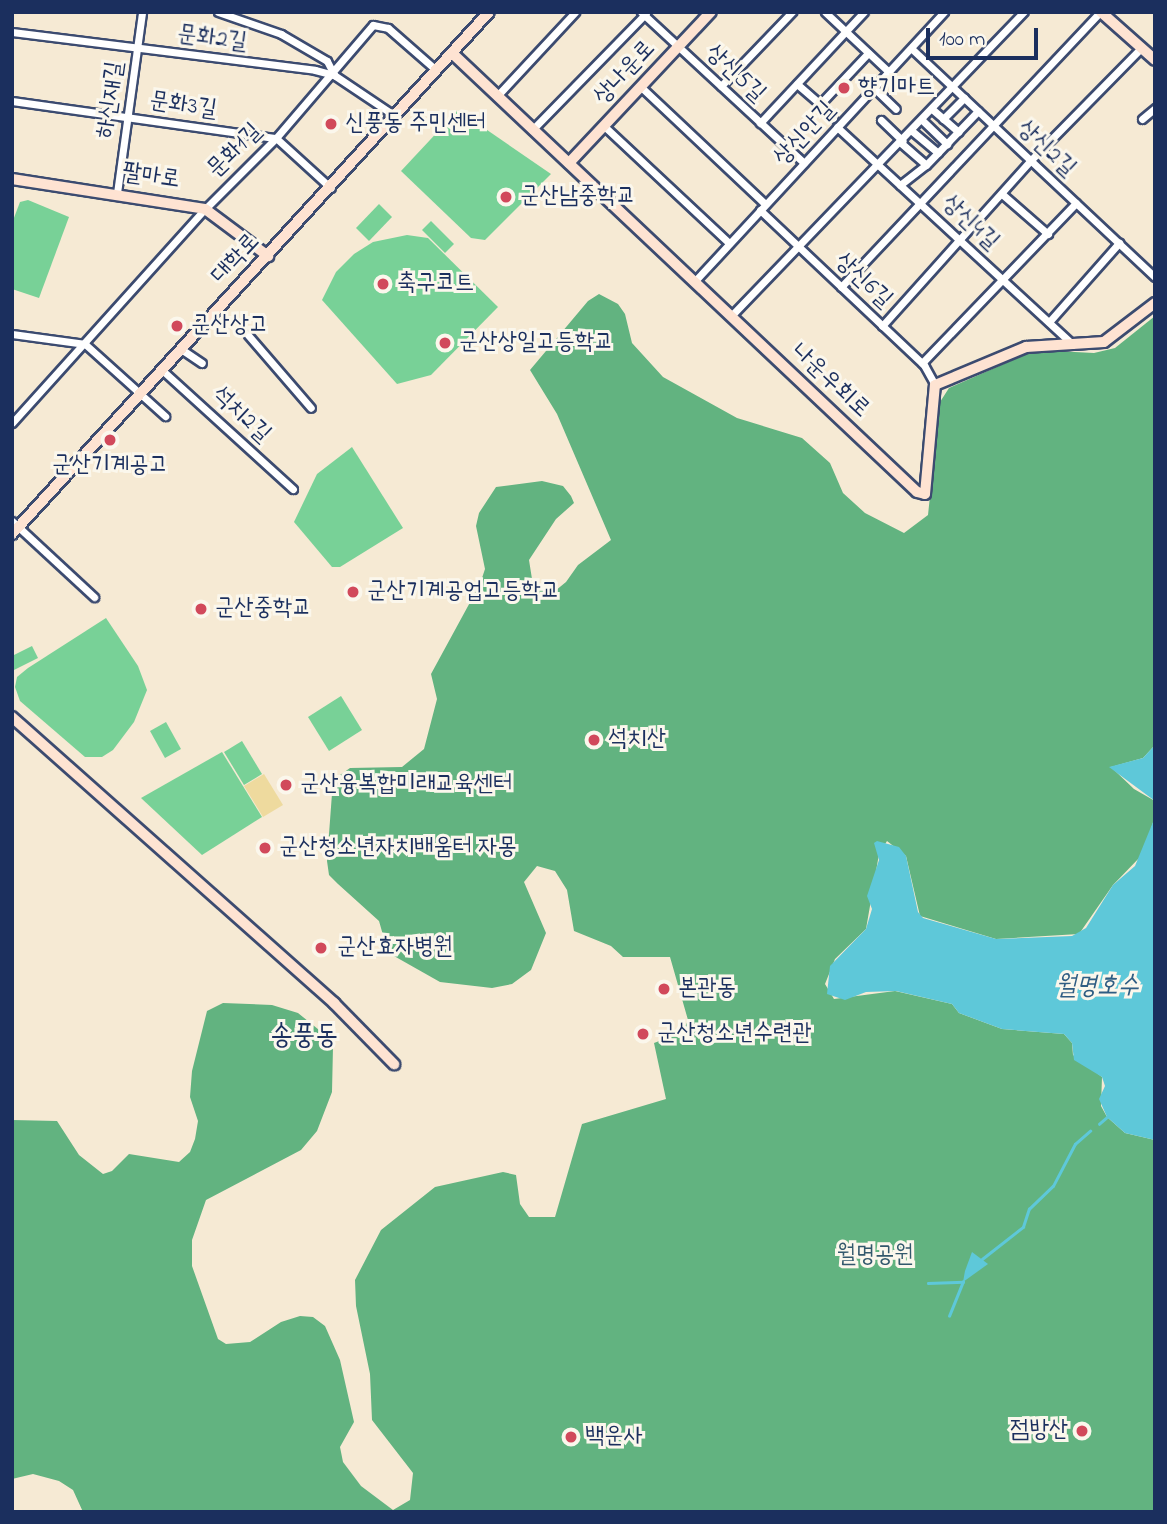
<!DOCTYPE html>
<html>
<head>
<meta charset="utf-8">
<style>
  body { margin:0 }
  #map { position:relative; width:1167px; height:1524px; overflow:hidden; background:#f6ead4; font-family:"Indie Flower","Poor Story",sans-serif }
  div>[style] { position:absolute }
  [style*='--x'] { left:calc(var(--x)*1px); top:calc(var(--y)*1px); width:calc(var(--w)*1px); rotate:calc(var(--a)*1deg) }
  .green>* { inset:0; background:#78d197 }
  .forest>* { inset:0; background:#62b380 }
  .sand>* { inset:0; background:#eeda9e }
  .water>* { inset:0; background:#5ec8d9 }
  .stream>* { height:2.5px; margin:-1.25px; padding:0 1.25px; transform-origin:1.25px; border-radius:1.25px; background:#5ec8d9 }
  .roads { filter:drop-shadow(2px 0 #3c4b70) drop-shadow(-2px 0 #3c4b70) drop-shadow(0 2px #3c4b70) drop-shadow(0 -2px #3c4b70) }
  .street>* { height:7px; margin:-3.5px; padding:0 3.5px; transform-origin:3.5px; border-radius:3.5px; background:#fff }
  .secondary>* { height:10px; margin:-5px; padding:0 5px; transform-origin:5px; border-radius:5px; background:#fee3d2 }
  .dots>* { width:19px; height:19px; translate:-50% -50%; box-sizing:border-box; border:4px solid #fbf7ec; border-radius:50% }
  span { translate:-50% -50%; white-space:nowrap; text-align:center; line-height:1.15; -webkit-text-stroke:6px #fbf7ec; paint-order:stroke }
  .street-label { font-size:24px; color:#1b2f5e }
  .poi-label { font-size:24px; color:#1b2f5e }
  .left { translate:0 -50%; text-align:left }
  .right { translate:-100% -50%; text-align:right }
  .park-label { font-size:24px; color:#32586c }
  .water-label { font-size:26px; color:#2f5d83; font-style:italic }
  .quarter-label { font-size:28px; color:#1b2f5e }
  .frame { position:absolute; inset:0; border:14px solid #1b2f5e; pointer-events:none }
  .scale { position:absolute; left:926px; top:28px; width:112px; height:32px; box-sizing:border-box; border:4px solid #1b2f5e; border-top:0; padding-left:9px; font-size:21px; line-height:24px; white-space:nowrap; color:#1b2f5e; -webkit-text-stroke:5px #fbf7ec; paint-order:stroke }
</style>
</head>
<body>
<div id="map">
  <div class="green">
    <div style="clip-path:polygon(458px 110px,551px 174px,485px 240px,471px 238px,401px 171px)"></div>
    <div style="clip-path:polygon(28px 200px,69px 217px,39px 298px,12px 289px,12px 223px,20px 202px)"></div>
    <div style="clip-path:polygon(379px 204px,392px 217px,369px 241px,356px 228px)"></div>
    <div style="clip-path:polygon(431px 221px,454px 244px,445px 253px,422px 230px)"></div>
    <div style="clip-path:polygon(407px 235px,428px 238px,498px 307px,431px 375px,397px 384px,322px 300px,336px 272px,354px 254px,373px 242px)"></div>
    <div style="clip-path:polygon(352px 447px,403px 528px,340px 567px,332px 567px,294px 522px,317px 474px)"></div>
    <div style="clip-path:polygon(106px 618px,138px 666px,147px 690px,134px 722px,113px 750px,102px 757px,85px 757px,20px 701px,15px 687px,17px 677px,28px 668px)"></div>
    <div style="clip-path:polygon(32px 646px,38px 658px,12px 671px,12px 656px)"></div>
    <div style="clip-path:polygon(341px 696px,362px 730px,329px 751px,308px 717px)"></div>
    <div style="clip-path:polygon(166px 722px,181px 749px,165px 758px,150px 731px)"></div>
    <div style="clip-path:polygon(242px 741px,262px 774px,244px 785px,224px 752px)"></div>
    <div style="clip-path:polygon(222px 752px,262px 817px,202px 855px,141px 798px)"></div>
  </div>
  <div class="forest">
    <div style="clip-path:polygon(599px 294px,618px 304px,625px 314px,632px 343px,663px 377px,737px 418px,802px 438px,830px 463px,843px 493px,865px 513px,904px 533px,928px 515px,940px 402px,949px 388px,1036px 350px,1094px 353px,1115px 348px,1155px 316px,1155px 745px,1143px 758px,1111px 767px,1134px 789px,1155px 801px,1155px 817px,1142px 855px,1113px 885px,1079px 934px,996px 939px,920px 916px,906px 856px,887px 841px,879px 854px,866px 929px,835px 959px,825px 984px,834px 999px,895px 991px,952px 1004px,959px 1013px,1002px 1029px,1064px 1034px,1072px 1043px,1073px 1055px,1102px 1077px,1101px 1106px,1107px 1117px,1125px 1133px,1155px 1140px,1155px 1512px,83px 1512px,73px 1490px,59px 1481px,33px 1474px,12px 1479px,12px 1120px,57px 1121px,79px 1155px,103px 1174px,112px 1171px,129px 1154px,179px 1162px,190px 1152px,195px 1139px,198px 1121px,190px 1097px,192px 1071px,207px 1011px,223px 1003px,272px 1005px,298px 1013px,329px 1038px,333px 1047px,332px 1092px,317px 1131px,301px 1150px,206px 1200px,192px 1240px,192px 1266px,218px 1339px,226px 1344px,250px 1342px,281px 1322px,300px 1316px,313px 1317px,325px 1326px,340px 1360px,354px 1422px,340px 1447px,343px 1462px,361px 1486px,393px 1510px,410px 1500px,413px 1473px,372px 1420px,370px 1374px,356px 1306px,355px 1280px,381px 1230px,435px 1187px,503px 1172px,516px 1175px,520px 1204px,529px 1217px,555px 1217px,582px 1124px,666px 1099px,654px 1043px,683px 1032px,688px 1020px,670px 957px,623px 957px,611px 946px,574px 931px,567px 890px,555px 871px,537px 866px,524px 882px,546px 933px,531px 970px,512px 984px,492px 988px,440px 982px,394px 956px,385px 942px,379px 921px,338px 884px,329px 875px,327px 861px,333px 780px,350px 768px,402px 767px,424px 749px,437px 699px,431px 674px,480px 584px,485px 569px,476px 526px,479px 513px,496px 487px,542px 481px,563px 486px,571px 496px,574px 503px,556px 519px,529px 560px,532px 579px,547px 590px,555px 591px,566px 582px,578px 565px,611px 540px,557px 414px,530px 370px,588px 301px)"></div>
  </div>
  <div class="sand">
    <div style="clip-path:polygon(264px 774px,283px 805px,263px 817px,244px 786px)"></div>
  </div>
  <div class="water">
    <div style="clip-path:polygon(1155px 745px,1155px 801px,1109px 767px,1143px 758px)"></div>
    <div style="clip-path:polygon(1155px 817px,1155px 1140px,1125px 1133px,1107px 1117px,1099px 1099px,1105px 1086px,1102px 1077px,1074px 1060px,1072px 1043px,1064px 1034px,1002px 1029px,959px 1013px,952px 1004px,896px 991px,866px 992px,845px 1000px,827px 994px,830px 966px,866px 929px,872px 909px,867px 896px,879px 860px,874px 843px,877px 841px,899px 847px,906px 856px,918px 912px,923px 918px,996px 939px,1072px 936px,1086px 928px,1113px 885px,1135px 866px)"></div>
    <div style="clip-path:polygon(972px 1252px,988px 1264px,963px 1282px,965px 1271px)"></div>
  </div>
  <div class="stream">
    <div style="--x:1099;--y:1124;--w:11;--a:-41"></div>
    <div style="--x:982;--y:1259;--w:52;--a:-38"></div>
    <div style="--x:1023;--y:1227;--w:19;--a:-72"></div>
    <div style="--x:1029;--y:1209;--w:33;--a:-44"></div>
    <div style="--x:1053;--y:1186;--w:47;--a:-62.4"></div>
    <div style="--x:1075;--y:1144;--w:20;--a:-41"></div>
    <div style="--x:928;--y:1283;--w:35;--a:-2"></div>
    <div style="--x:949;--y:1316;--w:37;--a:-68"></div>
  </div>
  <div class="roads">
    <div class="street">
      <div style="--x:218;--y:12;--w:67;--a:19.2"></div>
      <div style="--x:281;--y:34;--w:53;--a:30.4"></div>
      <div style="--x:327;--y:61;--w:16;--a:63"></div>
      <div style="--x:641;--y:12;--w:222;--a:42.8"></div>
      <div style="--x:825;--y:12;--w:88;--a:43.2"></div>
      <div style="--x:12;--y:32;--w:305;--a:7.1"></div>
      <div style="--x:315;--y:70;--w:20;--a:15"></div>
      <div style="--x:334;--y:75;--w:73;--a:33.9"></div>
      <div style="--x:912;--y:49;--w:333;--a:43.2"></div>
      <div style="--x:797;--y:84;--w:30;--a:41"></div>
      <div style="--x:721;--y:86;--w:103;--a:-46.2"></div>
      <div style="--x:641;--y:87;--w:170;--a:43.3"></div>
      <div style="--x:874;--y:88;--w:30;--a:44"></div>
      <div style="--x:497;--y:96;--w:115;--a:-47.1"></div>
      <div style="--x:12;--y:101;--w:267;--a:8"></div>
      <div style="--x:276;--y:138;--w:74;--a:42.3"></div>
      <div style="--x:932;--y:109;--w:35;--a:41"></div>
      <div style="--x:833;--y:118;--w:19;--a:-133"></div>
      <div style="--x:820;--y:104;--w:70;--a:-46.7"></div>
      <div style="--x:943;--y:119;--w:30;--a:-45"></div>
      <div style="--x:1142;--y:119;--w:17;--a:-40"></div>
      <div style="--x:881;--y:120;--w:30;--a:44"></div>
      <div style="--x:922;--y:120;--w:35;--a:44"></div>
      <div style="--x:760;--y:123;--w:152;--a:-46.9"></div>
      <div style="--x:604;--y:126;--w:171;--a:43.1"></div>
      <div style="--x:837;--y:127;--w:321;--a:42.7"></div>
      <div style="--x:532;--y:130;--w:163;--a:-45.7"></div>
      <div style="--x:912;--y:131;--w:34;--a:40"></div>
      <div style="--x:901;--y:143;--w:33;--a:41"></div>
      <div style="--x:926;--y:165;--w:75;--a:-46.1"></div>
      <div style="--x:900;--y:185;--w:33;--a:-38"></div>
      <div style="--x:117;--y:193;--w:183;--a:-82.1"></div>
      <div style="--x:1002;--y:194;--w:61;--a:41"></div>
      <div style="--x:760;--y:210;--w:226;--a:43.4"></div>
      <div style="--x:924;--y:365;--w:23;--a:61"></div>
      <div style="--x:694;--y:282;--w:368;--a:-47.2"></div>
      <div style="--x:841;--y:287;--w:378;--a:-46.7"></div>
      <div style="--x:731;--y:316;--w:422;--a:-46.1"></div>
      <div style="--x:1049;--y:322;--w:106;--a:-48.5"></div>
      <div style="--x:882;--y:326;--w:223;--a:-48.1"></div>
      <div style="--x:1031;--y:160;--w:157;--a:-45.5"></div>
      <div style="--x:12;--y:334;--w:74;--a:7.8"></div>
      <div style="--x:85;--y:344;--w:108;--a:42"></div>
      <div style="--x:248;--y:335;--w:96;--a:49.2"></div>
      <div style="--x:181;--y:349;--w:25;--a:34"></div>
      <div style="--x:922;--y:363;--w:222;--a:-46.1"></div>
      <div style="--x:162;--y:370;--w:177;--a:42.3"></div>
      <div style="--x:12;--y:423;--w:288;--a:-48"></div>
      <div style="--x:205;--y:209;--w:100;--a:-45"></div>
      <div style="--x:276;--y:138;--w:149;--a:-49.4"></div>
      <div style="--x:373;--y:25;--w:15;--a:11"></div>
      <div style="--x:388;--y:28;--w:64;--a:41.2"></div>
      <div style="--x:12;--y:521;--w:112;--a:42.8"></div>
    </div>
    <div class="secondary">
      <div style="--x:1101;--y:12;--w:72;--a:41.6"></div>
      <div style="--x:452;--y:53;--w:639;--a:43.35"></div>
      <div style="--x:917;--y:492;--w:8;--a:14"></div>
      <div style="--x:925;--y:494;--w:109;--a:-84.8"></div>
      <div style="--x:935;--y:385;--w:99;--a:-22.7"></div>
      <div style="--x:1026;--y:347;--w:78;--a:-3.7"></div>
      <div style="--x:1104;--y:342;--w:64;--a:-37.4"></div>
      <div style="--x:569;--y:163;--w:207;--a:-46.8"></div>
      <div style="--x:12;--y:179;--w:195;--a:8.8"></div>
      <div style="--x:205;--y:209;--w:79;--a:36.7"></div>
      <div style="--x:12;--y:534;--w:707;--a:-47.58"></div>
      <div style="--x:12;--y:717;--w:431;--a:41.6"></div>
      <div style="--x:334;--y:1003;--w:86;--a:45.5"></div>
    </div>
  </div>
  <div class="dots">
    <div style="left:844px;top:88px;background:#d1495b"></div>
    <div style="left:331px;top:124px;background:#d1495b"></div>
    <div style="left:506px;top:197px;background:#d1495b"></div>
    <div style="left:383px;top:284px;background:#d1495b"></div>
    <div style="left:177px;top:326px;background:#d1495b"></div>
    <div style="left:445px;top:343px;background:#d1495b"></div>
    <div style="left:110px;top:440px;background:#d1495b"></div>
    <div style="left:353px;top:592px;background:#d1495b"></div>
    <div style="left:201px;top:609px;background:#d1495b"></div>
    <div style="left:594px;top:740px;background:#d1495b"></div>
    <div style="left:286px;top:785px;background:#d1495b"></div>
    <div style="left:265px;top:848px;background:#d1495b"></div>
    <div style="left:321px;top:948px;background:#d1495b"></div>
    <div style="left:664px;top:989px;background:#d1495b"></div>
    <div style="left:643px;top:1034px;background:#d1495b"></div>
    <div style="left:1082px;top:1431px;background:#d1495b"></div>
    <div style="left:571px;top:1437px;background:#d1495b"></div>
  </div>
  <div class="street-label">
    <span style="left:212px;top:39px;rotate:7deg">문화2길</span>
    <span style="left:625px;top:73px;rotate:-47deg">상나운로</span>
    <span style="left:735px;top:74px;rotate:43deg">상신5길</span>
    <span style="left:111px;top:100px;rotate:-82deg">하신재길</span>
    <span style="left:183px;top:106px;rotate:8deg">문화3길</span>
    <span style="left:805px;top:134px;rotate:-47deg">상신안길</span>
    <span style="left:1046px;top:149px;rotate:43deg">상신2길</span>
    <span style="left:235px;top:151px;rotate:-45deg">문화1길</span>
    <span style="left:151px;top:177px;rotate:8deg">팔마로</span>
    <span style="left:970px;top:223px;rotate:43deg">상신4길</span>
    <span style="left:236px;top:259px;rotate:-47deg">대학로</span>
    <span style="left:863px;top:281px;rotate:43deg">상신6길</span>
    <span style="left:830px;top:381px;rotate:43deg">나운우회로</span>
    <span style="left:241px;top:415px;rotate:43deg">석치2길</span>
  </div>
  <div class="poi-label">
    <span class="left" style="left:858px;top:88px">향기마트</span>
    <span class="left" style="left:345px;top:124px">신풍동 주민센터</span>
    <span class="left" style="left:520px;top:197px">군산남중학교</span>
    <span class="left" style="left:397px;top:284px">축구코트</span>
    <span class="left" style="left:191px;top:326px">군산상고</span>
    <span class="left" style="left:459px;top:343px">군산상일고등학교</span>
    <span style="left:110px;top:466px">군산기계공고</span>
    <span class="left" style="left:367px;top:592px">군산기계공업고등학교</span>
    <span class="left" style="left:215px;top:609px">군산중학교</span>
    <span class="left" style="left:608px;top:740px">석치산</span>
    <span class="left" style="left:300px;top:785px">군산융복합미래교육센터</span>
    <span class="left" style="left:279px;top:848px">군산청소년자치배움터 자몽</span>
    <span class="left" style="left:337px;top:948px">군산효자병원</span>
    <span class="left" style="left:678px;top:989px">본관동</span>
    <span class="left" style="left:657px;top:1034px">군산청소년수련관</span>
    <span class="right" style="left:1068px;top:1431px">점방산</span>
    <span class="left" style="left:585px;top:1437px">백운사</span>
  </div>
  <div class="park-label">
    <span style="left:875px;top:1256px">월명공원</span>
  </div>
  <div class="water-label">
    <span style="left:1097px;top:988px">월명호수</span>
  </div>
  <div class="quarter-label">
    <span style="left:304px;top:1037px">송풍동</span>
  </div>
  <div class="frame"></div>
  <div class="scale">100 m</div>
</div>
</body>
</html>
